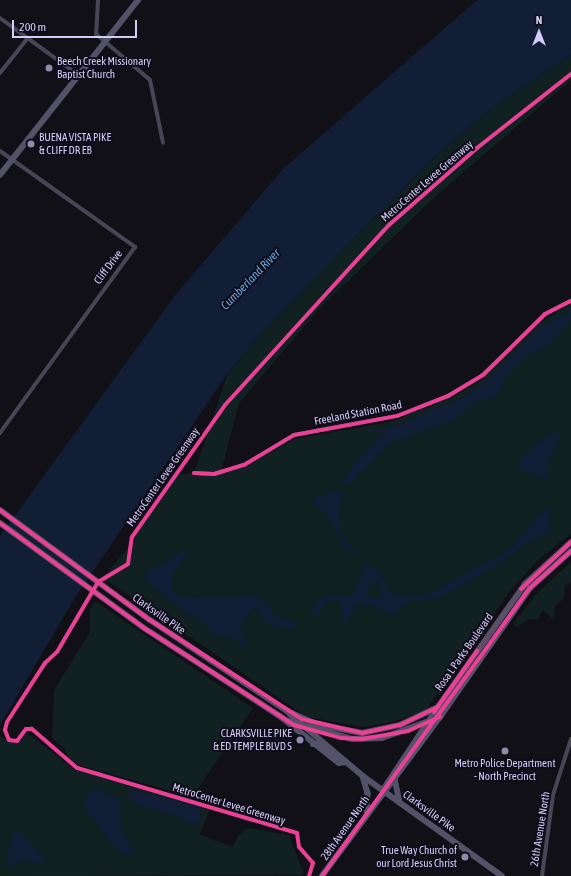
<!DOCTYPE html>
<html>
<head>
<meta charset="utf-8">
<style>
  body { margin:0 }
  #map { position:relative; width:571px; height:876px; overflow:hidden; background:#111016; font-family:"Asap Condensed",sans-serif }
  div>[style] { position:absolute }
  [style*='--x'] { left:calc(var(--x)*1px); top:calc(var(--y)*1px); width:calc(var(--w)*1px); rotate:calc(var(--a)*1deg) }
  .green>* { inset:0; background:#112020 }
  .water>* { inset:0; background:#111e36 }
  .minor>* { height:4px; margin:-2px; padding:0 2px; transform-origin:2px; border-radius:2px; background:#474656 }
  .secondary>* { height:5.5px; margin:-2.75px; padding:0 2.75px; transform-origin:2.75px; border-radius:2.75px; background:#545268 }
  .primary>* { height:6px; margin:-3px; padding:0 3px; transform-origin:3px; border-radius:3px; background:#595067 }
  .cycleway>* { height:4px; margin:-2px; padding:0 2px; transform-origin:2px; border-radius:2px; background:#ea4096 }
  .dots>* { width:11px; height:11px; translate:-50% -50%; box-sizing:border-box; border:2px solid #0f0d19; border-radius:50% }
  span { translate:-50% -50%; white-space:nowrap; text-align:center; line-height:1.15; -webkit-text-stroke:4px #0f0d19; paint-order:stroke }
  .poi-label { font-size:11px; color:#d3ccf8 }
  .left { translate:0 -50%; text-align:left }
  .right { translate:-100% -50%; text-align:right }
  .street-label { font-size:11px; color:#d3ccf8 }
  .water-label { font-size:12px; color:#67a9eb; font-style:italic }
  .north { position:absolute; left:519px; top:12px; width:40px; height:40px; -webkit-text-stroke:3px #0f0d19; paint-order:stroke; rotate:0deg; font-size:11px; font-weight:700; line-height:16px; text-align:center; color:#d3ccf8 }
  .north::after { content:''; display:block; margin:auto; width:14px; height:18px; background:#d3ccf8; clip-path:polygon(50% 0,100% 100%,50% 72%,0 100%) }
  .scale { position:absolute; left:12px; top:20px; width:125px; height:18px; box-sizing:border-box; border:2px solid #d3ccf8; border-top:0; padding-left:5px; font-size:12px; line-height:14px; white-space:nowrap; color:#d3ccf8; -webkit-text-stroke:3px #0f0d19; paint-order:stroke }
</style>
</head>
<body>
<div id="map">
  <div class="green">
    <div style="clip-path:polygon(571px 55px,571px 80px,438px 194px,319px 309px,239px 403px,221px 472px,248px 466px,294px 439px,390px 422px,451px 398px,481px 381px,539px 323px,571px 304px,571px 534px,539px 559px,510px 591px,426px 710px,393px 722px,363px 727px,307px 717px,103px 578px,129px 546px,176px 475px,194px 473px,228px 373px,269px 325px,430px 161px,492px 108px)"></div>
    <div style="clip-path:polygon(571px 562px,571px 583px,565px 585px,564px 598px,555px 606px,554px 620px,543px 610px,537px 620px,530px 619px,516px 627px,513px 624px,537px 593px)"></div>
    <div style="clip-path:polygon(95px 601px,253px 708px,192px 797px,72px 763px,67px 758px,65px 749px,52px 738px,54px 690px,90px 632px,90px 609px)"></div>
    <div style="clip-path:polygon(27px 733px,75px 770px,210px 808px,200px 835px,233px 847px,239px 834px,249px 828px,289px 835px,304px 875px,0 876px,0 737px,17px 744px)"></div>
  </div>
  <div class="water">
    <div style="clip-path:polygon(477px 0,571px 0,571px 55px,492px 108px,430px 161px,269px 325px,228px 373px,76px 596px,0 725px,0 536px,176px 294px,284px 168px)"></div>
    <div style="clip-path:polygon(571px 310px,571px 321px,550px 344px,525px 358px,504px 379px,501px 390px,495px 397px,472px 403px,456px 419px,389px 444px,348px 486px,342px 484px,352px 466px,385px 432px,361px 431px,389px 428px,462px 398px,484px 384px,538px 329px)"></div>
    <div style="clip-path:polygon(554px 431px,562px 435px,546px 465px,547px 481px,516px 468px,524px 454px)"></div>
    <div style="clip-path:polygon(337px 490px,343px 493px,338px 521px,342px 536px,361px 560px,342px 545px,328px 516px,314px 504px,315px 497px)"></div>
    <div style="clip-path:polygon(evenodd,549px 508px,549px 525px,553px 532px,523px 545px,500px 563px,438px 599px,408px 602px,392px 616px,374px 606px,357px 604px,344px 628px,340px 600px,328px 601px,316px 615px,311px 614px,317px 602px,326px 596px,354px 595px,365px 563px,380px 572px,388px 590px,398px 596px,429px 594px,511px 548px,544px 510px,549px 508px,378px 581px,382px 597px,367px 598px,368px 587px,378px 581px)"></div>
    <div style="clip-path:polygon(186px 548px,188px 552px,172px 576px,173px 591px,180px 597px,255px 596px,266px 603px,273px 615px,294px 622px,298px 630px,272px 626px,263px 620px,256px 606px,240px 625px,248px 650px,232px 636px,213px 636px,202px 620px,187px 614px,144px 579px,147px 570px,163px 565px)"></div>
    <div style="clip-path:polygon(98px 788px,121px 801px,122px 829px,135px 855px,118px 852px,85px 809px,85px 795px)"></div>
    <div style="clip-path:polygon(131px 790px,194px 805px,200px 809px,201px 819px,193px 826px,177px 816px,134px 804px,127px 793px)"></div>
    <div style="clip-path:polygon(15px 827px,45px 859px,44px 864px,24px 860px,10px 867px,7px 854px)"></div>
  </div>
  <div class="minor">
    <div style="--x:98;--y:0;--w:34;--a:93"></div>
    <div style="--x:96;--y:34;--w:71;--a:40.4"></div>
    <div style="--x:150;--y:80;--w:64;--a:78.3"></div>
    <div style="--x:0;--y:18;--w:95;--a:36"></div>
    <div style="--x:0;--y:73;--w:43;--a:-51.5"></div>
    <div style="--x:0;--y:151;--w:166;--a:35.4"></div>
    <div style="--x:135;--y:247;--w:230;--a:126"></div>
    <div style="--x:194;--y:473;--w:20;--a:3"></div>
    <div style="--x:214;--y:474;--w:31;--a:-17"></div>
    <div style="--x:244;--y:465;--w:58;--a:-31"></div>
    <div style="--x:294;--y:435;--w:105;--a:-10.5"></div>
    <div style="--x:397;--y:416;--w:55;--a:-21.4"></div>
    <div style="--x:448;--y:396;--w:41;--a:-31"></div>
    <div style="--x:483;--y:375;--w:87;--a:-44.5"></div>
    <div style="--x:545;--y:314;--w:29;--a:-27"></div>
    <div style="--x:542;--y:876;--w:82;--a:-82.3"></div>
    <div style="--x:553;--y:795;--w:59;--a:-72.2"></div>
  </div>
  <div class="secondary">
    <div style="--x:0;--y:175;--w:223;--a:-51.7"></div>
    <div style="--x:290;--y:714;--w:96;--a:40.3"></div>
    <div style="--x:363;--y:776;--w:171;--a:35.7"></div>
    <div style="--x:280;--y:716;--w:75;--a:38.5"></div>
    <div style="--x:339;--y:763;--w:7;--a:-8"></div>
    <div style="--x:313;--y:744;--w:7;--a:0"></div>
    <div style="--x:320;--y:744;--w:19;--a:35"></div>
    <div style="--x:363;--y:776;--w:18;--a:74"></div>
    <div style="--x:368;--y:793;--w:18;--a:93"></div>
    <div style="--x:395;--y:779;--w:24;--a:78"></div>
    <div style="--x:383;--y:790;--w:100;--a:-56.5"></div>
    <div style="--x:322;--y:876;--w:198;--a:-53.4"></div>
  </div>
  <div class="primary">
    <div style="--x:0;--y:510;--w:186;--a:36.3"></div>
    <div style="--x:150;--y:620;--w:164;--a:33.6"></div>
    <div style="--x:287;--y:711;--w:35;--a:24"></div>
    <div style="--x:319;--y:725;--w:44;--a:10.5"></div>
    <div style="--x:362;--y:733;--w:39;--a:-12"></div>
    <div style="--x:400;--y:725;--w:42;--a:-25.3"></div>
    <div style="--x:438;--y:707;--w:151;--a:-54.7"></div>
    <div style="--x:525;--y:584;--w:62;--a:-42.4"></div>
    <div style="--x:0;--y:523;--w:178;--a:36.1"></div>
    <div style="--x:144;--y:628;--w:171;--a:33"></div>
    <div style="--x:287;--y:721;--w:67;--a:15.5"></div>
    <div style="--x:352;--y:739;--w:30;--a:-2"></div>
    <div style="--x:382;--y:738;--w:62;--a:-19.9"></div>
    <div style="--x:440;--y:717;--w:157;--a:-55.1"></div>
    <div style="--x:530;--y:588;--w:55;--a:-42.1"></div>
  </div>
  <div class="cycleway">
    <div style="--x:194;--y:473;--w:20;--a:3"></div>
    <div style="--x:214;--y:474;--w:31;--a:-17"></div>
    <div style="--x:244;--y:465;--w:58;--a:-31"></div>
    <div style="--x:294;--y:435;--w:105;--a:-10.5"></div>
    <div style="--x:397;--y:416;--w:55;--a:-21.4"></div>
    <div style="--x:448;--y:396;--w:41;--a:-31"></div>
    <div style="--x:483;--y:375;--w:87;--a:-44.5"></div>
    <div style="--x:545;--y:314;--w:29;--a:-27"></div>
    <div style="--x:0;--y:510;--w:186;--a:36.3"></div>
    <div style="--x:150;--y:620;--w:181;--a:33.1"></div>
    <div style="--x:302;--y:719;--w:62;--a:13.1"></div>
    <div style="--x:362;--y:733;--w:39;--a:-12"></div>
    <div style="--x:400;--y:725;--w:42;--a:-25.3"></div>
    <div style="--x:0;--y:523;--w:178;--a:36.1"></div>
    <div style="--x:144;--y:628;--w:179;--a:32.9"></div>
    <div style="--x:294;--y:725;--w:49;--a:15.5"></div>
    <div style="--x:341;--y:738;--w:21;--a:3"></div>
    <div style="--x:362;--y:739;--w:47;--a:-9.9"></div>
    <div style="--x:408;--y:731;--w:35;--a:-24"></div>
    <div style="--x:521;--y:589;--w:69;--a:-43.2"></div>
    <div style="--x:434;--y:712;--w:75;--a:-54.8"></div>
    <div style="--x:309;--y:876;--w:14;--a:-73"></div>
    <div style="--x:313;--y:863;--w:21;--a:-131"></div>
    <div style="--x:299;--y:847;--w:14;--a:-98"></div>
    <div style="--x:297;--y:833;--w:229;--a:-163.5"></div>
    <div style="--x:77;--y:768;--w:60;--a:-139.1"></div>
    <div style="--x:32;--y:729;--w:6;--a:180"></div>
    <div style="--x:26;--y:729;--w:15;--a:127"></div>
    <div style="--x:17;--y:741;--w:8;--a:-173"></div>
    <div style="--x:9;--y:740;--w:11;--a:-112"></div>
    <div style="--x:5;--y:730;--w:8;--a:-76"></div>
    <div style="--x:7;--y:722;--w:70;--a:-57.2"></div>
    <div style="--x:45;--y:663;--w:16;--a:-43"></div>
    <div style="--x:57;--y:652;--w:81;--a:-59.6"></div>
    <div style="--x:98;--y:582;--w:35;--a:-31"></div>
    <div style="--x:128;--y:564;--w:27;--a:-82"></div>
    <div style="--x:132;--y:537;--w:161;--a:-54.8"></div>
    <div style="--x:225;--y:405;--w:244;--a:-47.7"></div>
    <div style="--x:389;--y:225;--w:117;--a:-41.2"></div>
    <div style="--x:477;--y:148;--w:120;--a:-38.2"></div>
    <div style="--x:322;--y:876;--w:355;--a:-54.2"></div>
    <div style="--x:530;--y:588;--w:55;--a:-42.1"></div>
  </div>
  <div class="dots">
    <div style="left:49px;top:68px;background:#8f8aa9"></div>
    <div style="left:31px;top:144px;background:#8f8aa9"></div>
    <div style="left:300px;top:740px;background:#8f8aa9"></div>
    <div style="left:505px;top:751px;background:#8f8aa9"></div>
    <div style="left:465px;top:857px;background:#8f8aa9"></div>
  </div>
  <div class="poi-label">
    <span class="left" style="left:57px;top:68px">Beech Creek Missionary<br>Baptist Church</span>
    <span class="left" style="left:39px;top:144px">BUENA VISTA PIKE<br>&amp; CLIFF DR EB</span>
    <span class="right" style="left:292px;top:740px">CLARKSVILLE PIKE<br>&amp; ED TEMPLE BLVD S</span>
    <span style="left:505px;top:770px">Metro Police Department<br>- North Precinct</span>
    <span class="right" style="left:457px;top:857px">True Way Church of<br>our Lord Jesus Christ</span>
  </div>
  <div class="street-label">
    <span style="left:427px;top:181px;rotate:-41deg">MetroCenter Levee Greenway</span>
    <span style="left:108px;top:267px;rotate:-53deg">Cliff Drive</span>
    <span style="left:358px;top:413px;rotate:-11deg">Freeland Station Road</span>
    <span style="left:163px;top:477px;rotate:-55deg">MetroCenter Levee Greenway</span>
    <span style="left:159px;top:614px;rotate:35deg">Clarksville Pike</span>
    <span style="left:464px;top:652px;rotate:-55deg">Rosa L Parks Boulevard</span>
    <span style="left:229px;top:804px;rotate:17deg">MetroCenter Levee Greenway</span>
    <span style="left:429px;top:811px;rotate:36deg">Clarksville Pike</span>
    <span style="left:345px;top:828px;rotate:-55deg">28th Avenue North</span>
    <span style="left:540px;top:829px;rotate:-81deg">26th Avenue North</span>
  </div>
  <div class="water-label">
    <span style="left:251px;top:280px;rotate:-46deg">Cumberland River</span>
  </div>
  <div class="north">N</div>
  <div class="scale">200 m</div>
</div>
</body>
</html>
